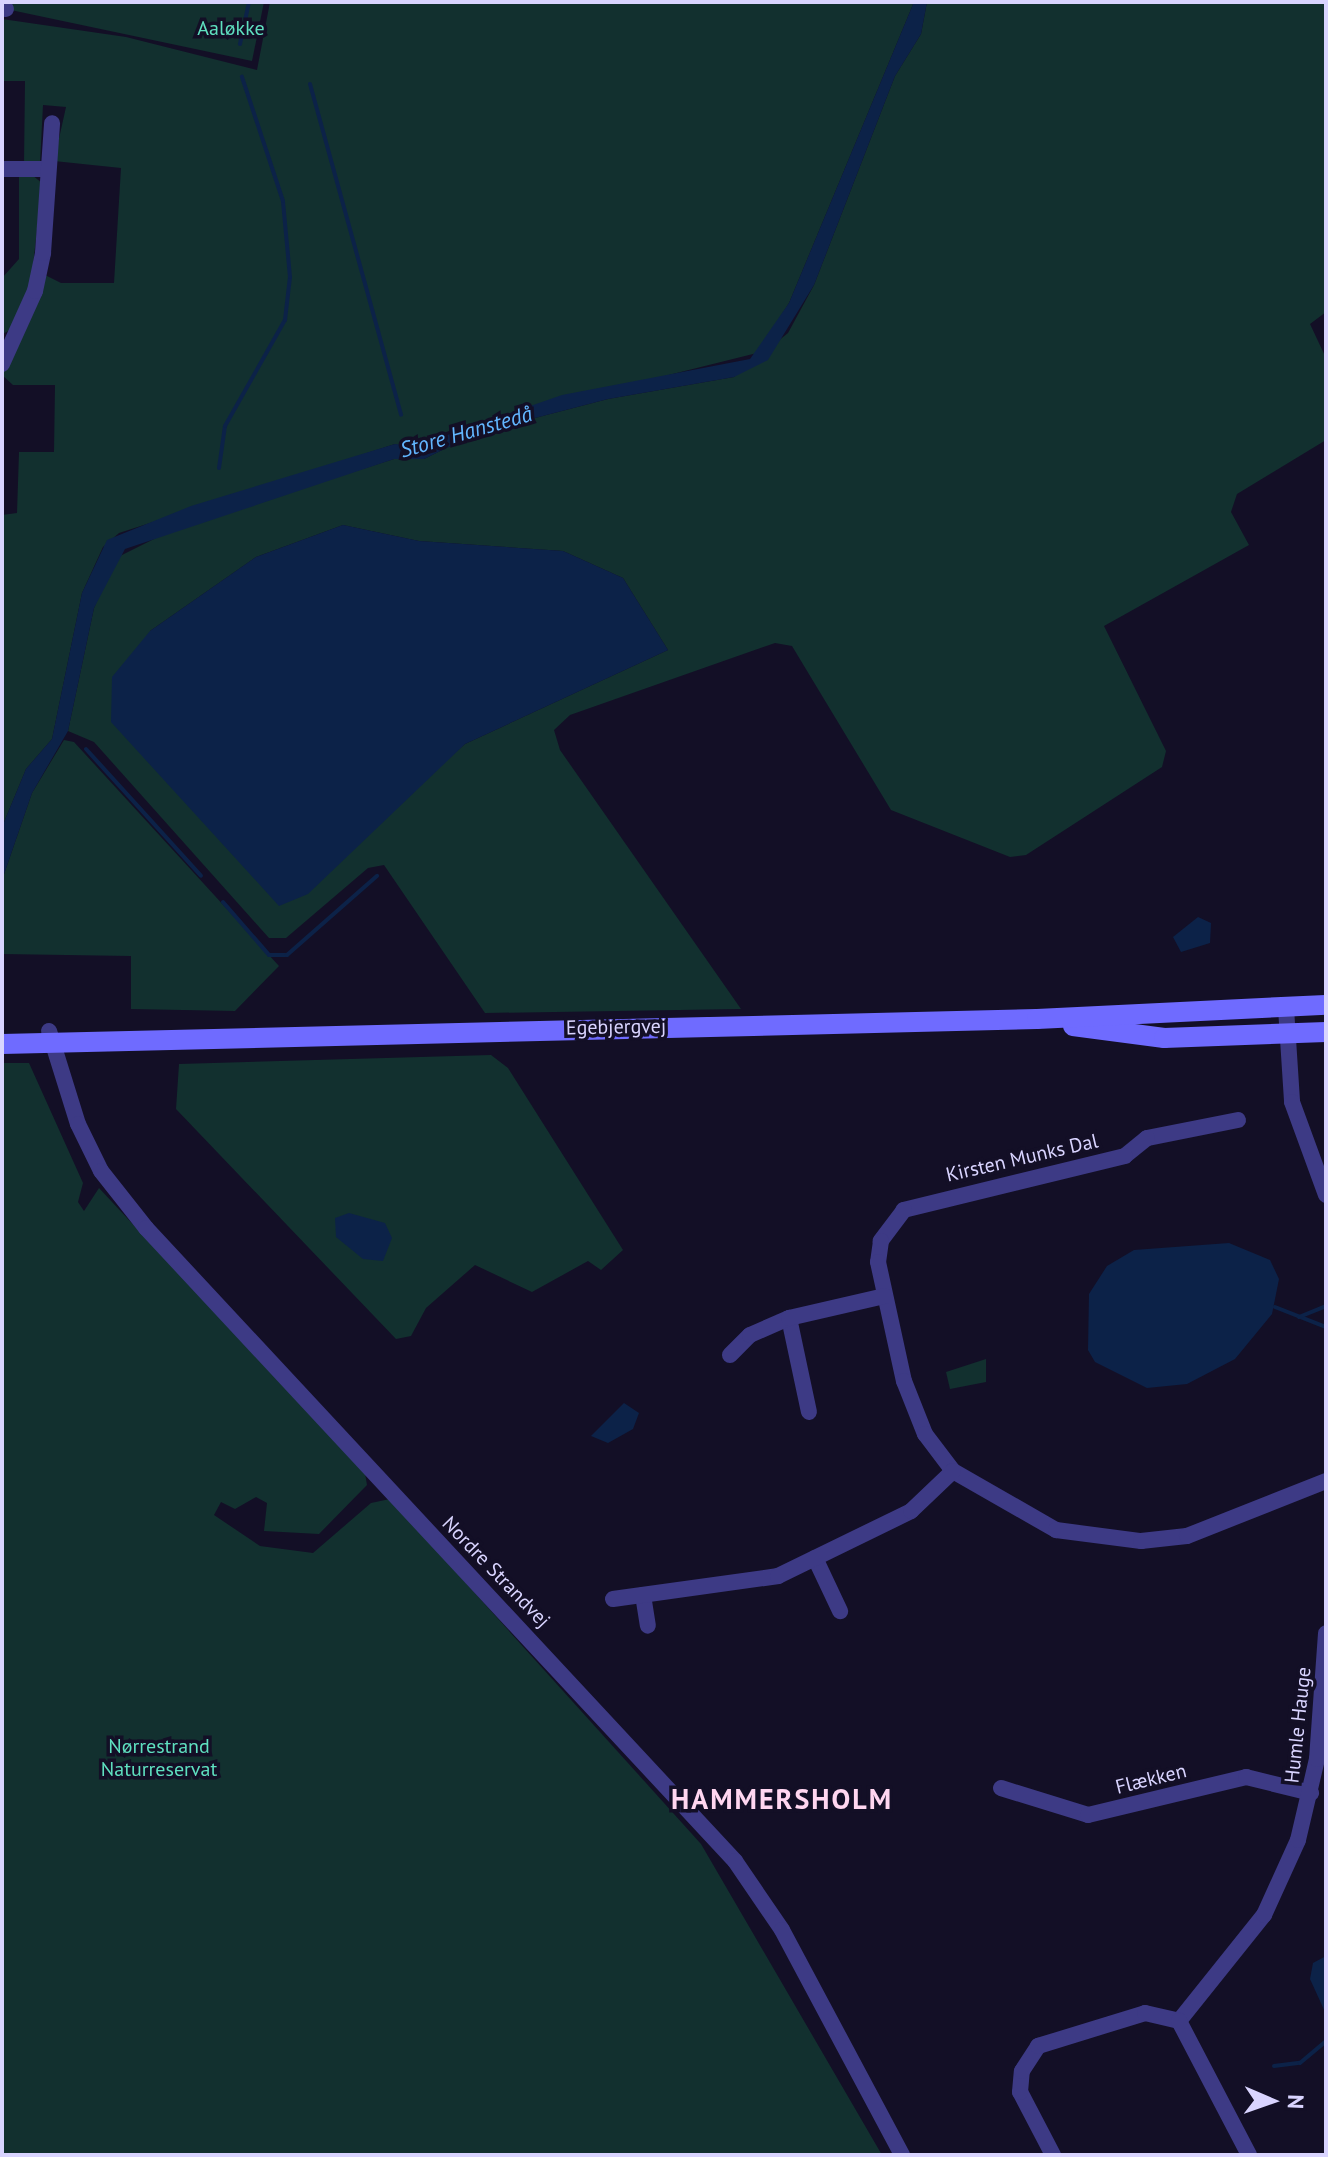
<!DOCTYPE html>
<html>
<head>
<meta charset="utf-8">
<style>
  body { margin:0 }
  #map { position:relative; width:1328px; height:2157px; overflow:hidden; background:#130f26; font-family:"PT Sans",sans-serif }
  div>[style] { position:absolute }
  [style*='--x'] { left:calc(var(--x)*1px); top:calc(var(--y)*1px); width:calc(var(--w)*1px); rotate:calc(var(--a)*1deg) }
  .green>* { inset:0; background:#12302f }
  .water>* { inset:0; background:#0c2248 }
  .stream>* { height:4px; margin:-2px; padding:0 2px; transform-origin:2px; border-radius:2px; background:#0c2248 }
  .street>* { height:16px; margin:-8px; padding:0 8px; transform-origin:8px; border-radius:8px; background:#3d3a85 }
  .secondary>* { height:20px; margin:-10px; padding:0 10px; transform-origin:10px; border-radius:10px; background:#6f6bff }
  span { translate:-50% -50%; white-space:nowrap; text-align:center; line-height:1.15; -webkit-text-stroke:7px #130f26; paint-order:stroke }
  .park-label { font-size:20px; color:#5fe0c0 }
  .street-label { font-size:20px; color:#d9d4ff }
  .water-label { font-size:22px; color:#62b6ff; font-style:italic }
  .district-label { font-size:28px; color:#ffd6f0; font-weight:700; letter-spacing:2px }
  .frame { position:absolute; inset:0; border:4px solid #d9d4ff; pointer-events:none }
  .north { position:absolute; left:1232px; top:2061px; width:80px; height:80px; -webkit-text-stroke:6px #130f26; paint-order:stroke; rotate:92deg; font-size:22px; font-weight:700; line-height:32px; text-align:center; color:#d9d4ff }
  .north::after { content:''; display:block; margin:auto; width:28px; height:36px; background:#d9d4ff; clip-path:polygon(50% 0,100% 100%,50% 72%,0 100%) }
</style>
</head>
<body>
<div id="map">
  <div class="green">
    <div style="clip-path:polygon(11px 2px,264px 2px,252px 61px,6px 9px)"></div>
    <div style="clip-path:polygon(270px 2px,914px 2px,789px 303px,757px 353px,456px 428px,408px 448px,395px 444px,119px 533px,103px 547px,82px 593px,52px 739px,26px 769px,2px 827px,2px 515px,17px 513px,19px 452px,54px 452px,55px 385px,13px 385px,2px 375px,45px 275px,61px 283px,114px 283px,121px 168px,54px 161px,66px 107px,43px 105px,40px 164px,24px 164px,25px 81px,2px 81px,2px 19px,126px 37px,257px 70px)"></div>
    <div style="clip-path:polygon(evenodd,927px 2px,1326px 2px,1326px 312px,1310px 324px,1326px 358px,1326px 440px,1237px 494px,1231px 512px,1249px 545px,1104px 626px,1166px 751px,1162px 767px,1026px 855px,1010px 857px,891px 810px,792px 646px,775px 643px,570px 715px,554px 730px,560px 750px,741px 1009px,485px 1013px,384px 865px,368px 868px,286px 938px,269px 938px,94px 742px,68px 731px,94px 608px,116px 558px,176px 528px,394px 459px,424px 459px,477px 433px,608px 399px,734px 377px,788px 333px,814px 285px,895px 76px,921px 34px,927px 2px,343px 525px,419px 541px,563px 551px,623px 578px,668px 650px,465px 744px,399px 802px,150px 631px,256px 557px,343px 525px)"></div>
    <div style="clip-path:polygon(32px 175px,42px 183px,32px 275px,15px 328px,2px 334px,2px 278px,19px 259px,19px 177px)"></div>
    <div style="clip-path:polygon(64px 740px,74px 742px,279px 966px,235px 1011px,131px 1009px,131px 956px,2px 954px,2px 880px,32px 793px)"></div>
    <div style="clip-path:polygon(491px 1055px,508px 1068px,623px 1250px,601px 1270px,588px 1261px,532px 1292px,475px 1265px,426px 1308px,411px 1336px,396px 1339px,176px 1109px,179px 1064px)"></div>
    <div style="clip-path:polygon(2px 1063px,29px 1063px,83px 1183px,78px 1202px,84px 1211px,99px 1188px,365px 1473px,367px 1485px,319px 1534px,264px 1531px,267px 1503px,256px 1497px,235px 1509px,221px 1502px,214px 1515px,260px 1546px,313px 1553px,371px 1503px,390px 1499px,701px 1844px,882px 2155px,2px 2155px)"></div>
    <div style="clip-path:polygon(986px 1359px,986px 1382px,950px 1389px,946px 1372px)"></div>
  </div>
  <div class="water">
    <div style="clip-path:polygon(914px 2px,927px 2px,921px 34px,895px 76px,814px 285px,768px 360px,734px 377px,608px 399px,477px 433px,424px 459px,394px 459px,125px 549px,94px 608px,68px 731px,32px 793px,2px 880px,2px 827px,26px 769px,52px 739px,82px 593px,107px 540px,191px 506px,395px 444px,416px 446px,562px 395px,750px 359px,789px 303px)"></div>
    <div style="clip-path:polygon(343px 525px,419px 541px,563px 551px,623px 578px,668px 650px,465px 744px,308px 894px,279px 906px,111px 722px,112px 677px,150px 631px,256px 557px)"></div>
    <div style="clip-path:polygon(1198px 917px,1211px 923px,1210px 943px,1181px 952px,1173px 937px)"></div>
    <div style="clip-path:polygon(349px 1213px,385px 1223px,392px 1238px,383px 1261px,363px 1259px,336px 1237px,335px 1218px)"></div>
    <div style="clip-path:polygon(1229px 1243px,1270px 1260px,1279px 1279px,1272px 1314px,1235px 1359px,1187px 1384px,1147px 1388px,1095px 1362px,1088px 1350px,1089px 1294px,1107px 1266px,1134px 1250px)"></div>
    <div style="clip-path:polygon(624px 1403px,639px 1413px,633px 1429px,608px 1443px,591px 1436px)"></div>
    <div style="clip-path:polygon(1326px 1956px,1326px 2014px,1310px 1979px,1313px 1963px)"></div>
  </div>
  <div class="stream">
    <div style="--x:240;--y:44;--w:43;--a:-77.9"></div>
    <div style="--x:310;--y:84;--w:343;--a:74.6"></div>
    <div style="--x:219;--y:468;--w:42;--a:-81.9"></div>
    <div style="--x:225;--y:426;--w:122;--a:-60.5"></div>
    <div style="--x:285;--y:320;--w:43;--a:-83.4"></div>
    <div style="--x:290;--y:277;--w:76;--a:-95.3"></div>
    <div style="--x:283;--y:201;--w:131;--a:-108.3"></div>
    <div style="--x:86;--y:749;--w:171;--a:47.8"></div>
    <div style="--x:223;--y:902;--w:70;--a:49"></div>
    <div style="--x:269;--y:955;--w:18;--a:0"></div>
    <div style="--x:287;--y:955;--w:120;--a:-41.3"></div>
    <div style="--x:1275;--y:1307;--w:55;--a:21.4"></div>
    <div style="--x:1299;--y:1317;--w:29;--a:-22"></div>
    <div style="--x:1274;--y:2066;--w:26;--a:-7"></div>
    <div style="--x:1300;--y:2063;--w:34;--a:-40"></div>
  </div>
  <div class="street">
    <div style="--x:2;--y:8;--w:4;--a:14"></div>
    <div style="--x:2;--y:169;--w:46;--a:0"></div>
    <div style="--x:2;--y:364;--w:80;--a:-65.7"></div>
    <div style="--x:35;--y:291;--w:39;--a:-78"></div>
    <div style="--x:43;--y:253;--w:130;--a:-86"></div>
    <div style="--x:1286;--y:1008;--w:94;--a:86.3"></div>
    <div style="--x:1292;--y:1102;--w:99;--a:69.9"></div>
    <div style="--x:49;--y:1031;--w:97;--a:72.7"></div>
    <div style="--x:78;--y:1124;--w:52;--a:63.9"></div>
    <div style="--x:101;--y:1171;--w:73;--a:51.7"></div>
    <div style="--x:146;--y:1228;--w:865;--a:47.06"></div>
    <div style="--x:735;--y:1861;--w:83;--a:55.7"></div>
    <div style="--x:782;--y:1930;--w:255;--a:61.9"></div>
    <div style="--x:1238;--y:1120;--w:93;--a:168.8"></div>
    <div style="--x:1147;--y:1138;--w:28;--a:141"></div>
    <div style="--x:1125;--y:1156;--w:228;--a:166.3"></div>
    <div style="--x:904;--y:1210;--w:39;--a:127"></div>
    <div style="--x:881;--y:1241;--w:21;--a:98"></div>
    <div style="--x:878;--y:1262;--w:122;--a:77.7"></div>
    <div style="--x:904;--y:1381;--w:57;--a:68.4"></div>
    <div style="--x:925;--y:1434;--w:46;--a:52.9"></div>
    <div style="--x:953;--y:1471;--w:119;--a:29.8"></div>
    <div style="--x:1056;--y:1530;--w:86;--a:7.4"></div>
    <div style="--x:1141;--y:1541;--w:46;--a:-6.2"></div>
    <div style="--x:1187;--y:1536;--w:149;--a:-21.6"></div>
    <div style="--x:789;--y:1318;--w:96;--a:78"></div>
    <div style="--x:730;--y:1355;--w:28;--a:-45"></div>
    <div style="--x:750;--y:1335;--w:43;--a:-23.6"></div>
    <div style="--x:789;--y:1318;--w:98;--a:-13"></div>
    <div style="--x:815;--y:1558;--w:59;--a:64.7"></div>
    <div style="--x:643;--y:1595;--w:31;--a:81"></div>
    <div style="--x:613;--y:1599;--w:167;--a:-7.9"></div>
    <div style="--x:778;--y:1576;--w:148;--a:-26"></div>
    <div style="--x:911;--y:1511;--w:58;--a:-43.6"></div>
    <div style="--x:1001;--y:1788;--w:91;--a:17.2"></div>
    <div style="--x:1088;--y:1815;--w:163;--a:-13.5"></div>
    <div style="--x:1246;--y:1777;--w:67;--a:13.8"></div>
    <div style="--x:1179;--y:2021;--w:136;--a:-51.3"></div>
    <div style="--x:1264;--y:1915;--w:82;--a:-65.6"></div>
    <div style="--x:1298;--y:1840;--w:83;--a:-76.8"></div>
    <div style="--x:1317;--y:1759;--w:126;--a:-85.9"></div>
    <div style="--x:1053;--y:2155;--w:71;--a:-117.6"></div>
    <div style="--x:1020;--y:2092;--w:21;--a:-85"></div>
    <div style="--x:1022;--y:2071;--w:30;--a:-57"></div>
    <div style="--x:1038;--y:2046;--w:112;--a:-17.1"></div>
    <div style="--x:1145;--y:2013;--w:35;--a:13"></div>
    <div style="--x:1179;--y:2021;--w:151;--a:62.4"></div>
  </div>
  <div class="secondary">
    <div style="--x:1073;--y:1026;--w:92;--a:7.5"></div>
    <div style="--x:1164;--y:1038;--w:162;--a:-2.1"></div>
    <div style="--x:2;--y:1044;--w:1035;--a:-1.38"></div>
    <div style="--x:1037;--y:1019;--w:289;--a:-2.8"></div>
  </div>
  <div class="park-label">
    <span style="left:231px;top:28px">Aaløkke</span>
    <span style="left:159px;top:1758px">Nørrestrand<br>Naturreservat</span>
  </div>
  <div class="street-label">
    <span style="left:616px;top:1027px;rotate:-1deg">Egebjergvej</span>
    <span style="left:1022px;top:1158px;rotate:-13deg">Kirsten Munks Dal</span>
    <span style="left:496px;top:1572px;rotate:46deg">Nordre Strandvej</span>
    <span style="left:1298px;top:1725px;rotate:-84deg">Humle Hauge</span>
    <span style="left:1151px;top:1779px;rotate:-14deg">Flækken</span>
  </div>
  <div class="water-label">
    <span style="left:466px;top:432px;rotate:-16deg">Store Hanstedå</span>
  </div>
  <div class="district-label">
    <span style="left:782px;top:1799px">HAMMERSHOLM</span>
  </div>
  <div class="frame"></div>
  <div class="north">N</div>
</div>
</body>
</html>
